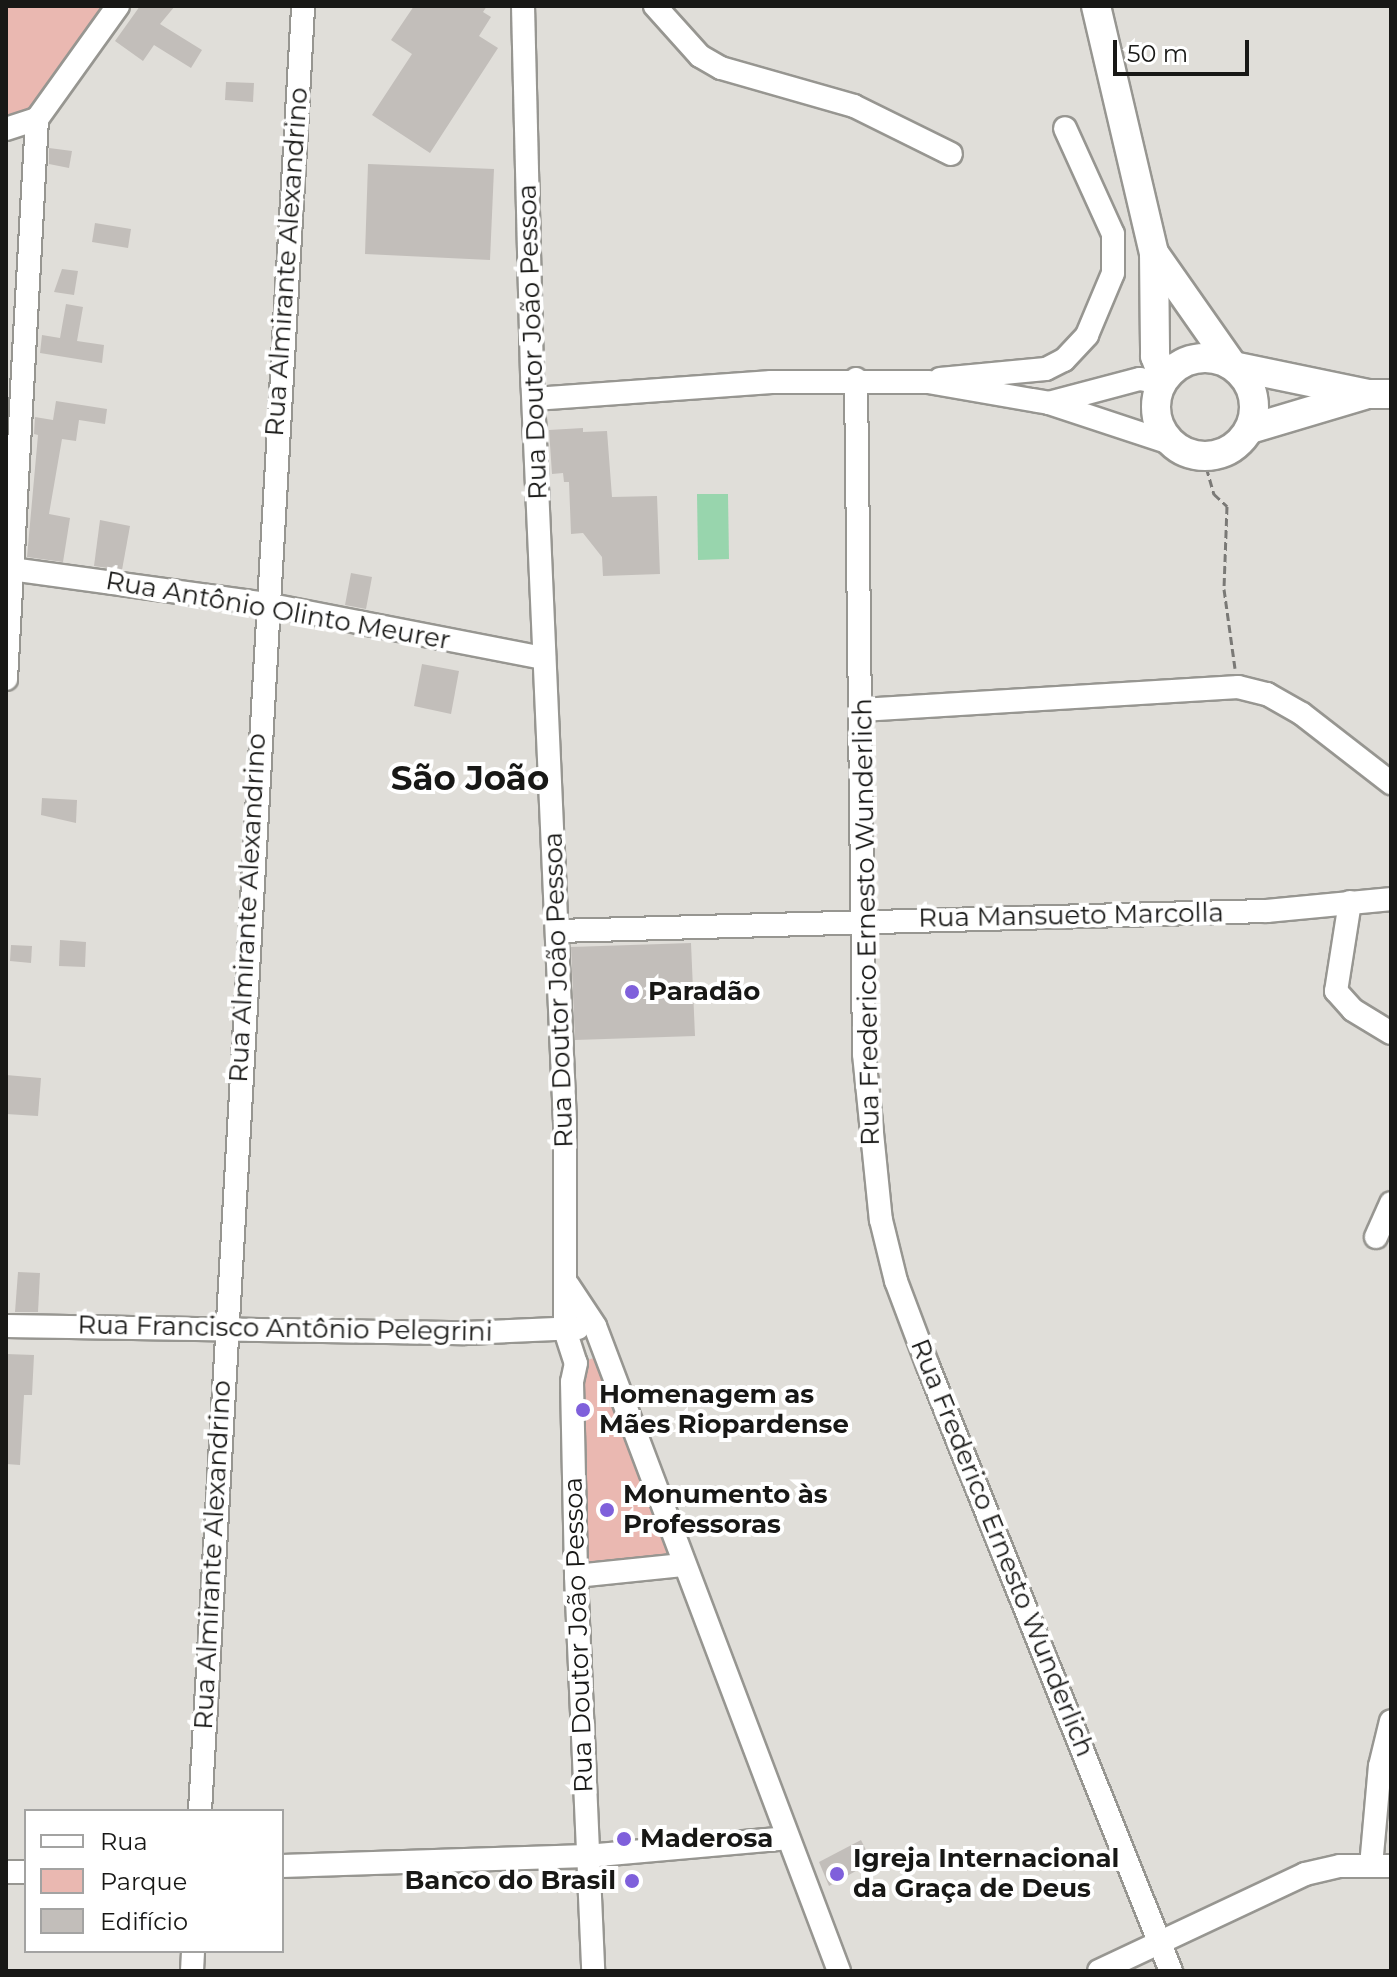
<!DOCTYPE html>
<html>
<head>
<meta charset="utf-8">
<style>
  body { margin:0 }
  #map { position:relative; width:1397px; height:1977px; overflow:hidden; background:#e0ded9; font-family:Montserrat,sans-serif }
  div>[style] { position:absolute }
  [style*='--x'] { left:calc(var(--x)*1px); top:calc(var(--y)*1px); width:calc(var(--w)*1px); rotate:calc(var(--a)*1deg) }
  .green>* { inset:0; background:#eab8b1 }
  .water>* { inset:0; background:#98d5ad }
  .building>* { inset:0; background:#c2beba }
  .path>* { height:3px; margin-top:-1.5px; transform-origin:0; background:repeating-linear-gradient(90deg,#7a7976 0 8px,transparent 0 12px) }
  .roads { filter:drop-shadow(2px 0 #979691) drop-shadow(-2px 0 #979691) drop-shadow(0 2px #979691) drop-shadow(0 -2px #979691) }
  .minor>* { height:22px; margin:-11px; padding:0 11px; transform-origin:11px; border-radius:11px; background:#fff }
  .major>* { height:28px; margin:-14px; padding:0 14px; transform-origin:14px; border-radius:14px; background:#fff }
  .major>.ring { margin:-14px; padding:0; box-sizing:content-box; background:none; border:28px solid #fff; border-radius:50% }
  .dots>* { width:22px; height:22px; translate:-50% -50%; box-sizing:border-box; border:4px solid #fff; border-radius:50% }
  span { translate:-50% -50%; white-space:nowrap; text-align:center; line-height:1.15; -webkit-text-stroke:8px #fff; paint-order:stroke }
  .street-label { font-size:26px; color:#181816 }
  .poi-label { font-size:26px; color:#181816; font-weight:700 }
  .left { translate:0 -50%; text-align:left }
  .right { translate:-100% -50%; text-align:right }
  .district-label { font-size:34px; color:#181816; font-weight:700 }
  .frame { position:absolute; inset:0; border:8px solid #181816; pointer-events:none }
  .legend { position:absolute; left:24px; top:1809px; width:260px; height:144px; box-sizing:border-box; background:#fff; border:2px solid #a3a3a2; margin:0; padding:10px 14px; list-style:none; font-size:24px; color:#181816 }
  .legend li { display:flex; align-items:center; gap:16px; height:40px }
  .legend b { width:40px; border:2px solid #a3a3a2 }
  .scale { position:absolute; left:1113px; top:40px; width:136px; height:36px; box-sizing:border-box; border:4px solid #181816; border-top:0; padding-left:10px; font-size:24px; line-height:28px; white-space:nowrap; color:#181816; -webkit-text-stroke:6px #fff; paint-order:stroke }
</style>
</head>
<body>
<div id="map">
  <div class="green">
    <div style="clip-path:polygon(6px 6px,102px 6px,28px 111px,6px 120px)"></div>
    <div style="clip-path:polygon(604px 1355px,681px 1564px,577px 1574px,577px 1363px)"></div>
  </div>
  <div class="water">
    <div style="clip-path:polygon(697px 494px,728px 494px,729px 559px,698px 560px)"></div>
  </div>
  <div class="building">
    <div style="clip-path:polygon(140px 6px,175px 6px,160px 24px,202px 50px,191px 68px,154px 45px,143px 61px,115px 41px)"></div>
    <div style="clip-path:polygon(414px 6px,487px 6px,483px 12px,491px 17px,479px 36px,498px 48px,430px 153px,372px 115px,412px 54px,391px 40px)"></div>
    <div style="clip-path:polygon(226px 82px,254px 83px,253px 102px,225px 100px)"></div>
    <div style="clip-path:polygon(49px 148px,72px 151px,69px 168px,49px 164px)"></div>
    <div style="clip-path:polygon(368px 164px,494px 169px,490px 260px,365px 254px)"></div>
    <div style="clip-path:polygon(95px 223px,131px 229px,128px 248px,92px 242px)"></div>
    <div style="clip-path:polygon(62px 269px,78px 271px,74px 295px,54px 292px)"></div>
    <div style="clip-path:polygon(66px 304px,83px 307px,77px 341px,104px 345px,102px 363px,40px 353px,42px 335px,60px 338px)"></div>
    <div style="clip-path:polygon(56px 401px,107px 409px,105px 424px,79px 420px,76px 441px,62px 439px,49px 514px,70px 518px,63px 562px,27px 557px,38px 435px,34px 434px,35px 417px,53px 420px)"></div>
    <div style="clip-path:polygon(583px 428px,583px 432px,607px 431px,612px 497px,657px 496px,660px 574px,603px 576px,602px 557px,583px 533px,571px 534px,569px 482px,564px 482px,563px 473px,552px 474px,549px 430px)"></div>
    <div style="clip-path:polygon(100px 520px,130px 526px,122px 570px,94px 566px)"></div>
    <div style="clip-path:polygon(351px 573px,372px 577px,366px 609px,345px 605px)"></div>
    <div style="clip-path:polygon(422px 664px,459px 671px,451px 714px,414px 706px)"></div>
    <div style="clip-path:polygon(42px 798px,77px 800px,76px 823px,41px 815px)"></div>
    <div style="clip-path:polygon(60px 940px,86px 942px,85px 967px,59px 966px)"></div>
    <div style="clip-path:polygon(691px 943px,695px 1036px,575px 1040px,571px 947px)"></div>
    <div style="clip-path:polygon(11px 945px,32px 946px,31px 963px,10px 961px)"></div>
    <div style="clip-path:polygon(6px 1075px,41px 1078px,38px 1116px,6px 1114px)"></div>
    <div style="clip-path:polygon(18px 1272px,40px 1273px,38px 1312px,15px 1312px)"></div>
    <div style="clip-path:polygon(6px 1354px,34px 1355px,32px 1395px,24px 1395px,20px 1465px,6px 1464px)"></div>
    <div style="clip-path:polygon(861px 1840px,872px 1862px,829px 1886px,819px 1862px)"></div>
  </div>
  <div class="path">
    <div style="--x:1203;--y:456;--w:40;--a:74"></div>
    <div style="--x:1214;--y:494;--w:18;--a:43"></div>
    <div style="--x:1227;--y:506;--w:83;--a:92.1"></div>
    <div style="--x:1224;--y:589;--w:80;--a:82.1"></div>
  </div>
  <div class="roads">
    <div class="minor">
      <div style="--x:523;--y:6;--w:367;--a:88.6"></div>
      <div style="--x:532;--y:373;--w:751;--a:87.48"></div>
      <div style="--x:565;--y:1123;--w:207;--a:90"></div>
      <div style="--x:565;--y:1330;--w:35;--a:72"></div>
      <div style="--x:576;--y:1363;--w:19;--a:102"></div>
      <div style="--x:572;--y:1382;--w:194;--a:88.8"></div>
      <div style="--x:576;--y:1576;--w:395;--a:87.5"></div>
      <div style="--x:655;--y:6;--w:67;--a:48"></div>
      <div style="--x:700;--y:56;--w:24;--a:30"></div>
      <div style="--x:721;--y:68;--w:138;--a:15.9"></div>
      <div style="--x:854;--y:106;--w:108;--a:26.3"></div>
      <div style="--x:6;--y:129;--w:33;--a:-18"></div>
      <div style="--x:37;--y:119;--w:139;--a:-54.4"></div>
      <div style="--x:856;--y:379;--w:675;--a:89.32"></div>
      <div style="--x:864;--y:1054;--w:167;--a:84.2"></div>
      <div style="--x:881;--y:1220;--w:63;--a:76.2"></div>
      <div style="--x:896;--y:1281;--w:91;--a:69.4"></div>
      <div style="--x:928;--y:1366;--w:652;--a:68.12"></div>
      <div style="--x:940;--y:379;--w:106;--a:-5.4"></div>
      <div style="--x:1046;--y:369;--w:20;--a:-27"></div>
      <div style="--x:1064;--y:360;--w:34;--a:-47"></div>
      <div style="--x:1087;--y:335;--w:67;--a:-67.2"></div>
      <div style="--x:1113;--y:273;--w:39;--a:-90"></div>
      <div style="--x:1113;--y:234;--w:116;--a:-114.4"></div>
      <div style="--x:534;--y:399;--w:238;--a:-4.1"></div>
      <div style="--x:771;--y:382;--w:157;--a:0"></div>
      <div style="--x:928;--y:382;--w:123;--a:9.8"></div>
      <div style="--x:1049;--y:403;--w:131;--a:18.3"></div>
      <div style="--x:1049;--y:403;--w:94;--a:-14.8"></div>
      <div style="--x:1140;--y:379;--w:21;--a:11"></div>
      <div style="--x:11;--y:569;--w:256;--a:7.8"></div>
      <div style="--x:265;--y:604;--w:284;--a:11"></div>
      <div style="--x:6;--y:679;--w:561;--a:-86.83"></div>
      <div style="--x:861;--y:710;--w:378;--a:-3.5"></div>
      <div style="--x:1238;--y:687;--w:30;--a:14"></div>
      <div style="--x:1267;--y:694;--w:40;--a:29.7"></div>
      <div style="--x:1302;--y:714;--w:113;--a:37.8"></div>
      <div style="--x:1350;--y:902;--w:90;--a:98.9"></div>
      <div style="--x:1336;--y:991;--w:25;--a:48"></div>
      <div style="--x:1353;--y:1010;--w:44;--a:31.2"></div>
      <div style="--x:558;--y:931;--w:709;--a:-1.62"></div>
      <div style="--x:1267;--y:911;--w:125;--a:-5.5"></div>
      <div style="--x:1376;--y:1237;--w:37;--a:-66"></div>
      <div style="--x:568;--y:1285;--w:49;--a:56.6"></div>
      <div style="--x:595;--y:1326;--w:690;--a:69.28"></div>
      <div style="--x:6;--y:1326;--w:459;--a:0.9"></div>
      <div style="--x:465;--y:1333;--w:113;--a:-2.5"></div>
      <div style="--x:576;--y:1576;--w:107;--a:-5.9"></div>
      <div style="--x:200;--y:1811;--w:1808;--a:-86.73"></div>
      <div style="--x:282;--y:1866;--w:305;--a:-1.9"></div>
      <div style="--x:587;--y:1856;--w:201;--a:-5.1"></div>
      <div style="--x:1371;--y:1866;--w:100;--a:-84.9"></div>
      <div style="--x:1380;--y:1766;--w:46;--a:-76.3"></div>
      <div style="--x:6;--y:1872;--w:20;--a:0"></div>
      <div style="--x:192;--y:1971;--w:20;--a:-87"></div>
      <div style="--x:1099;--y:1971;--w:228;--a:-25.2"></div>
      <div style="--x:1305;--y:1874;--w:36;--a:-13"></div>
      <div style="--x:1340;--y:1866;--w:51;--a:0"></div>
    </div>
    <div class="major">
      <div style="--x:1096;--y:6;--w:254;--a:76.8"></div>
      <div style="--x:1154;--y:253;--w:103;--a:89.4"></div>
      <div style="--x:1155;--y:356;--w:22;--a:69"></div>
      <div style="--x:1154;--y:253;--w:138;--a:55"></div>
      <div style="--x:1233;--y:366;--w:138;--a:11.7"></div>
      <div style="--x:1368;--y:394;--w:23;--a:0"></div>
      <div class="ring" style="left:1156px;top:358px;width:70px;height:70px"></div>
      <div style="--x:1250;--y:429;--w:119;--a:-16.6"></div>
    </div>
  </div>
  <div class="dots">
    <div style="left:632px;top:992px;background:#7f60db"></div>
    <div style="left:583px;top:1410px;background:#7f60db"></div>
    <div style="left:607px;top:1510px;background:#7f60db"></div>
    <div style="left:624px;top:1839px;background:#7f60db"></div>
    <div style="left:837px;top:1874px;background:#7f60db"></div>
    <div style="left:632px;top:1881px;background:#7f60db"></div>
  </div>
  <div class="street-label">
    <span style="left:287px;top:262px;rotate:-86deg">Rua Almirante Alexandrino</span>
    <span style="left:533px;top:342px;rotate:-92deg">Rua Doutor João Pessoa</span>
    <span style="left:278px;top:611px;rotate:10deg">Rua Antônio Olinto Meurer</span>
    <span style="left:248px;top:908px;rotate:-87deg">Rua Almirante Alexandrino</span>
    <span style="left:1071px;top:916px;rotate:-1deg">Rua Mansueto Marcolla</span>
    <span style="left:867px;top:922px;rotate:-91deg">Rua Frederico Ernesto Wunderlich</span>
    <span style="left:559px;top:990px;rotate:-92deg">Rua Doutor João Pessoa</span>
    <span style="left:285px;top:1329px;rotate:1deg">Rua Francisco Antônio Pelegrini</span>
    <span style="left:1002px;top:1548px;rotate:68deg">Rua Frederico Ernesto Wunderlich</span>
    <span style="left:213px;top:1555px;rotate:-87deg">Rua Almirante Alexandrino</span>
    <span style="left:579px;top:1635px;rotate:-92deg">Rua Doutor João Pessoa</span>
  </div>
  <div class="poi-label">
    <span class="left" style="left:648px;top:992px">Paradão</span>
    <span class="left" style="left:599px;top:1410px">Homenagem as<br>Mães Riopardense</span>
    <span class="left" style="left:623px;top:1510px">Monumento às<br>Professoras</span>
    <span class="left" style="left:640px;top:1839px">Maderosa</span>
    <span class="left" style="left:853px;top:1874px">Igreja Internacional<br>da Graça de Deus</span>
    <span class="right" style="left:616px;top:1881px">Banco do Brasil</span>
  </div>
  <div class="district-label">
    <span style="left:470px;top:779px">São João</span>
  </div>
  <div class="frame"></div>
  <ul class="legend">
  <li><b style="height:10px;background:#fff"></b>Rua</li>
  <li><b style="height:22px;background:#eab8b1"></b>Parque</li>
  <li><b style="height:22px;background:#c2beba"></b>Edifício</li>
  </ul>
  <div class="scale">50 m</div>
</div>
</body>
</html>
